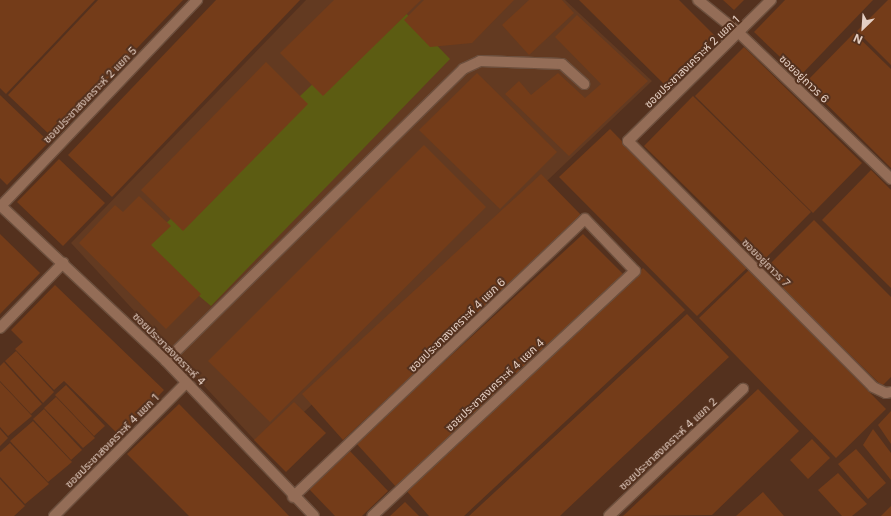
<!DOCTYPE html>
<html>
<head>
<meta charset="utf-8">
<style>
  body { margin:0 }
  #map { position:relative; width:891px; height:516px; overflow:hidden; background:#54311e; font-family:Inter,"Noto Sans Thai",sans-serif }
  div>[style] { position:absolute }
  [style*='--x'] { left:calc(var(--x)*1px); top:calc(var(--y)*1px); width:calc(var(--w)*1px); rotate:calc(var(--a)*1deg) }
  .built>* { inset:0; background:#633a21 }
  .green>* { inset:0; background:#5c5c12 }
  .building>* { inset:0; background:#743c19 }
  .roads { filter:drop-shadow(1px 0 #6c4f3d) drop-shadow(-1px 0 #6c4f3d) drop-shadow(0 1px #6c4f3d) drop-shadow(0 -1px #6c4f3d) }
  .service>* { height:10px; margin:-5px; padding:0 5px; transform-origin:5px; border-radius:5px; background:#946d57 }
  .minor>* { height:10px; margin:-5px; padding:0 5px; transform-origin:5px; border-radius:5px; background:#946d57 }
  span { translate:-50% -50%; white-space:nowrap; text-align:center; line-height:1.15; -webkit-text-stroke:4px #54311e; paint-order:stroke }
  .street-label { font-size:11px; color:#e5cfc3 }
  .north { position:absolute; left:843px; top:8px; width:40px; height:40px; -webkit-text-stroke:3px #54311e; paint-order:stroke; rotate:205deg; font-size:11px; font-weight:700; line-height:16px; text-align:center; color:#e5cfc3 }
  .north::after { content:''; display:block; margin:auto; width:14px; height:18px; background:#e5cfc3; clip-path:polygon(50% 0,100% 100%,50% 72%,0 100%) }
</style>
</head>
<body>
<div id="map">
  <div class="built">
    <div style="clip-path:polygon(306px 0,565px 0,652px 81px,264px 450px,71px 243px)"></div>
  </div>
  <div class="green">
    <div style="clip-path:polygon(397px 4px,450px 59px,211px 306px,141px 247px)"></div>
  </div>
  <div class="building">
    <div style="clip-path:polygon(0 0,95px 0,6px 94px,0 88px)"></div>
    <div style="clip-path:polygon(98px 0,183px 0,52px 137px,8px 95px)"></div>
    <div style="clip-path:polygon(216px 0,300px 0,112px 197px,68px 155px)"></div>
    <div style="clip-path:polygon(334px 0,421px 0,323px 96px,280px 53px)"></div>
    <div style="clip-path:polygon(424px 0,514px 0,472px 43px,430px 47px,404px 20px)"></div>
    <div style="clip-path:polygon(529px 0,562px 0,574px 13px,529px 55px,502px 25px)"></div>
    <div style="clip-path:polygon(579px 0,679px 0,716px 37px,667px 87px)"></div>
    <div style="clip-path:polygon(723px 0,744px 0,734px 10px)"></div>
    <div style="clip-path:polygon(785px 0,873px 0,800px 76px,754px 32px)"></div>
    <div style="clip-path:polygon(888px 0,891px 0,891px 65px,857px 31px)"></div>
    <div style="clip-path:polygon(577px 15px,648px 81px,569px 156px,505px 94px,519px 81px,531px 95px,558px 73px,585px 98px,601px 84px,555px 37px)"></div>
    <div style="clip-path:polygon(854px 33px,891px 69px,891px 168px,805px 83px)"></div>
    <div style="clip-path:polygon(744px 47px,862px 163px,813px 213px,695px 96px)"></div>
    <div style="clip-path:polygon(266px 62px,308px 104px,183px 231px,141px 190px)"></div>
    <div style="clip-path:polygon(477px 73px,557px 152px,500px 209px,419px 130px)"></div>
    <div style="clip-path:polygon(0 95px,49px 142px,7px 185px,0 178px)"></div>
    <div style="clip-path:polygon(693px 96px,811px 212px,762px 262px,644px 146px)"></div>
    <div style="clip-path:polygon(610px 129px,747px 268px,697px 316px,559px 177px)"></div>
    <div style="clip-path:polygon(424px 145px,486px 207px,270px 422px,208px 361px)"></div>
    <div style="clip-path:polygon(59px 159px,105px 203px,63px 246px,17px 202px)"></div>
    <div style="clip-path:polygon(871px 170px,891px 190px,891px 288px,822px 220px)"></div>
    <div style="clip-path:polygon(541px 174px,582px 216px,343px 440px,302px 394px)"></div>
    <div style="clip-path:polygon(139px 196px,171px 226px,151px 245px,201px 294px,166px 329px,79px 243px,115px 205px,123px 212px)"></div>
    <div style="clip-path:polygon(814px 220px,891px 297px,891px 377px,882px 386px,764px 270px)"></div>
    <div style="clip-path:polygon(0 234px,40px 273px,0 314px)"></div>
    <div style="clip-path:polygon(583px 234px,625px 276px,397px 488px,356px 443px)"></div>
    <div style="clip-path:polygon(643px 268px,685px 310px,464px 516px,429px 516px,404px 488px)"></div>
    <div style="clip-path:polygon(749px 270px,886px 409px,836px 458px,699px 318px)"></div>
    <div style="clip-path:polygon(55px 285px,164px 390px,120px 436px,64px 381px,54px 390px,15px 349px,23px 342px,11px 330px)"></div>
    <div style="clip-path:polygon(687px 314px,729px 357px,563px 513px,560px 516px,469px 516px)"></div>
    <div style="clip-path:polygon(16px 351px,54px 392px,43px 403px,5px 361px)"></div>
    <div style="clip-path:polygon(4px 362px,42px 404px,31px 414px,0 381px,0 366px)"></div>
    <div style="clip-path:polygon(0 382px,32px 416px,8px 436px,0 427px)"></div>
    <div style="clip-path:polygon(66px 385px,105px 426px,94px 436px,55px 395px)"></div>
    <div style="clip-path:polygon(758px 389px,799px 431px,712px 515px,623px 516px)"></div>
    <div style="clip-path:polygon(56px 397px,95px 438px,83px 448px,44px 408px)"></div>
    <div style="clip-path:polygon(294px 402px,326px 433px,286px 472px,254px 440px)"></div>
    <div style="clip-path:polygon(179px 404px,268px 494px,289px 516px,189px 516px,127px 454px)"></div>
    <div style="clip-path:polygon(44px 409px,82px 450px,71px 460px,33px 419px)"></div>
    <div style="clip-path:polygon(891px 411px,891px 444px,878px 425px)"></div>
    <div style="clip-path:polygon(33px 421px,72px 462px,48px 482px,10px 441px)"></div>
    <div style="clip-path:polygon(0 429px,8px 438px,0 446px)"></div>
    <div style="clip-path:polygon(873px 429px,891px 453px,891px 480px,863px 445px)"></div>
    <div style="clip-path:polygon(812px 439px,830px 458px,808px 479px,790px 460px)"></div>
    <div style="clip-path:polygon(10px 443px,49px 484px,25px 504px,0 477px,0 452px)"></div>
    <div style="clip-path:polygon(856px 449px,886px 483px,868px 499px,838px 464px)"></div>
    <div style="clip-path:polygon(349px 450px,388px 491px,362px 516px,335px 516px,309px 489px)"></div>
    <div style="clip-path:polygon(838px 473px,867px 504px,852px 516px,842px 516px,818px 490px)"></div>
    <div style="clip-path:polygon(0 479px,25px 506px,14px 516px,0 516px)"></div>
    <div style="clip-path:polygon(763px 492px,784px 516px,736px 516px)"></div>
    <div style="clip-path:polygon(405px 502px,419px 516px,390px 516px)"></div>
    <div style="clip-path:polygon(891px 506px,891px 516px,881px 516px)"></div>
  </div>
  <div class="roads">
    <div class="service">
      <div style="--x:166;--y:361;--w:417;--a:-44.5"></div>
      <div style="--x:463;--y:69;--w:19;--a:-25"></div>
      <div style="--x:480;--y:61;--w:82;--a:2.1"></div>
      <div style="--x:562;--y:64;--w:30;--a:42"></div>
    </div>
    <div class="minor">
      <div style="--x:698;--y:0;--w:53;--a:38.8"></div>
      <div style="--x:739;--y:33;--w:211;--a:43.8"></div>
      <div style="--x:771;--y:0;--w:201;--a:135.4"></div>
      <div style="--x:628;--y:141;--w:347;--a:45.1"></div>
      <div style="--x:873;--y:387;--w:14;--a:25"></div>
      <div style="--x:886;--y:393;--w:5;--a:-11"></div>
      <div style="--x:0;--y:205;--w:228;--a:43.2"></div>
      <div style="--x:166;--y:361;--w:214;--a:46.3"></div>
      <div style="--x:0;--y:207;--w:286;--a:-46.4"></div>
      <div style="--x:0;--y:328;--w:91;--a:-45.9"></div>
      <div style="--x:293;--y:497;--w:403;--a:-43.6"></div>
      <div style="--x:585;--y:219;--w:72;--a:46.1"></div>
      <div style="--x:635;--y:271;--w:359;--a:137"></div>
      <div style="--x:54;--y:516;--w:187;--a:-45.2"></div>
      <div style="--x:609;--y:516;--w:185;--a:-43.5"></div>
    </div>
  </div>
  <div class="street-label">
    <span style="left:692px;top:62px;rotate:-44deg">ซอยประชาสงเคราะห์ 2 แยก 1</span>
    <span style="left:804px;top:79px;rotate:44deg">ซอยอยู่ถาวร 6</span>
    <span style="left:90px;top:95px;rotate:-46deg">ซอยประชาสงเคราะห์ 2 แยก 5</span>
    <span style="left:766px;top:263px;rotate:45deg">ซอยอยู่ถาวร 7</span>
    <span style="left:457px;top:325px;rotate:-44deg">ซอยประชาสงเคราะห์ 4 แยก 6</span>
    <span style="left:169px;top:349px;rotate:45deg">ซอยประชาสงเคราะห์ 4</span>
    <span style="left:495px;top:385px;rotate:-43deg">ซอยประชาสงเคราะห์ 4 แยก 4</span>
    <span style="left:112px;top:441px;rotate:-45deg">ซอยประชาสงเคราะห์ 4 แยก 1</span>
    <span style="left:668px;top:444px;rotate:-43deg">ซอยประชาสงเคราะห์ 4 แยก 2</span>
  </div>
  <div class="north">N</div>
</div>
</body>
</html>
